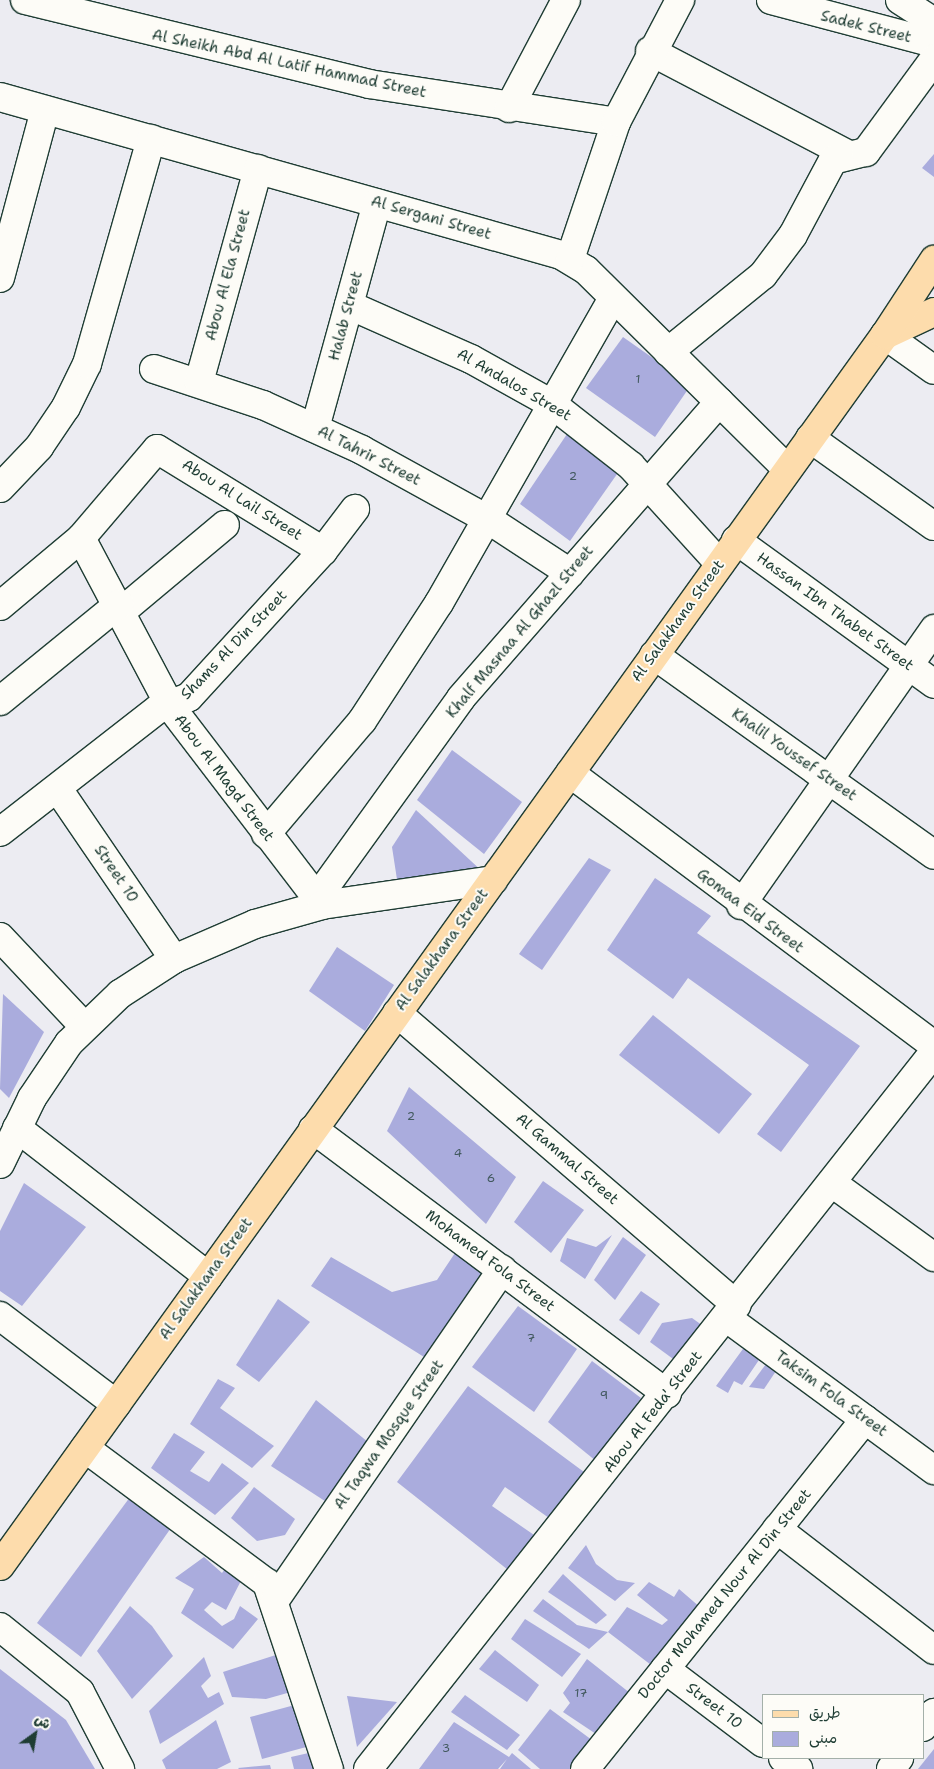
<!DOCTYPE html>
<html>
<head>
<meta charset="utf-8">
<style>
  body { margin:0 }
  #map { position:relative; width:934px; height:1769px; overflow:hidden; background:#ececf2; font-family:"Shantell Sans","Playpen Sans Arabic",sans-serif }
  div>[style] { position:absolute }
  [style*='--x'] { left:calc(var(--x)*1px); top:calc(var(--y)*1px); width:calc(var(--w)*1px); rotate:calc(var(--a)*1deg) }
  .building>* { inset:0; background:#aaacdd }
  .roads { filter:drop-shadow(1px 0 #1f3d34) drop-shadow(-1px 0 #1f3d34) drop-shadow(0 1px #1f3d34) drop-shadow(0 -1px #1f3d34) }
  .minor>* { height:28px; margin:-14px; padding:0 14px; transform-origin:14px; border-radius:14px; background:#fdfcf7 }
  .major>* { height:28px; margin:-14px; padding:0 14px; transform-origin:14px; border-radius:14px; background:#fddcac }
  span { translate:-50% -50%; white-space:nowrap; text-align:center; line-height:1.15; -webkit-text-stroke:4px #fdfcf7; paint-order:stroke }
  .number-label { font-size:12px; color:#42595e }
  .number-label span { -webkit-text-stroke-width:0 }
  .street-label { font-size:15px; color:#1f3d34 }
  .legend { position:absolute; left:762px; top:1694px; width:162px; height:65px; box-sizing:border-box; background:#fdfcf7; border:1px solid #a4b0a9; margin:0; padding:6px 9px; list-style:none; font-size:15px; color:#1f3d34 }
  .legend li { display:flex; align-items:center; gap:10px; height:25px }
  .legend b { width:25px; border:1px solid #a4b0a9 }
  .north { position:absolute; left:10px; top:1709px; width:50px; height:50px; -webkit-text-stroke:4px #fdfcf7; paint-order:stroke; rotate:32deg; font-size:14px; font-weight:700; line-height:20px; text-align:center; color:#1f3d34 }
  .north::after { content:''; display:block; margin:auto; width:18px; height:22px; background:#1f3d34; clip-path:polygon(50% 0,100% 100%,50% 72%,0 100%) }
</style>
</head>
<body>
<div id="map">
  <div class="building">
    <div style="clip-path:polygon(934px 154px,934px 177px,922px 168px)"></div>
    <div style="clip-path:polygon(623px 337px,691px 385px,655px 437px,586px 388px)"></div>
    <div style="clip-path:polygon(569px 431px,622px 467px,570px 541px,520px 504px)"></div>
    <div style="clip-path:polygon(452px 750px,522px 802px,484px 854px,417px 800px)"></div>
    <div style="clip-path:polygon(416px 810px,485px 874px,398px 886px,392px 847px)"></div>
    <div style="clip-path:polygon(589px 858px,611px 870px,542px 970px,519px 954px)"></div>
    <div style="clip-path:polygon(655px 878px,711px 916px,697px 933px,860px 1046px,781px 1152px,757px 1134px,809px 1065px,688px 978px,673px 999px,607px 950px)"></div>
    <div style="clip-path:polygon(337px 947px,394px 985px,365px 1031px,309px 991px)"></div>
    <div style="clip-path:polygon(3px 994px,44px 1032px,9px 1098px,0 1089px)"></div>
    <div style="clip-path:polygon(653px 1015px,752px 1094px,719px 1134px,619px 1055px)"></div>
    <div style="clip-path:polygon(409px 1087px,516px 1177px,486px 1224px,387px 1131px)"></div>
    <div style="clip-path:polygon(543px 1181px,584px 1210px,551px 1253px,514px 1222px)"></div>
    <div style="clip-path:polygon(24px 1183px,86px 1227px,22px 1306px,0 1291px,0 1231px)"></div>
    <div style="clip-path:polygon(612px 1235px,585px 1279px,560px 1261px,567px 1238px,596px 1247px)"></div>
    <div style="clip-path:polygon(623px 1237px,646px 1255px,615px 1300px,594px 1280px)"></div>
    <div style="clip-path:polygon(459px 1247px,493px 1272px,432px 1362px,311px 1286px,331px 1257px,392px 1292px,437px 1280px)"></div>
    <div style="clip-path:polygon(641px 1291px,660px 1304px,639px 1335px,619px 1320px)"></div>
    <div style="clip-path:polygon(278px 1299px,310px 1322px,259px 1382px,236px 1365px)"></div>
    <div style="clip-path:polygon(518px 1306px,577px 1349px,534px 1412px,472px 1367px)"></div>
    <div style="clip-path:polygon(692px 1318px,706px 1328px,680px 1364px,650px 1342px,662px 1323px)"></div>
    <div style="clip-path:polygon(748px 1342px,763px 1354px,742px 1385px,734px 1381px,728px 1393px,716px 1386px)"></div>
    <div style="clip-path:polygon(769px 1360px,780px 1365px,764px 1389px,749px 1387px)"></div>
    <div style="clip-path:polygon(592px 1361px,641px 1398px,596px 1461px,548px 1422px)"></div>
    <div style="clip-path:polygon(218px 1379px,235px 1388px,220px 1408px,274px 1446px,252px 1468px,190px 1424px)"></div>
    <div style="clip-path:polygon(468px 1386px,584px 1472px,549px 1518px,505px 1487px,492px 1506px,537px 1537px,512px 1573px,397px 1482px)"></div>
    <div style="clip-path:polygon(316px 1400px,373px 1446px,331px 1505px,271px 1466px)"></div>
    <div style="clip-path:polygon(174px 1433px,205px 1452px,190px 1471px,209px 1482px,222px 1463px,249px 1483px,215px 1515px,151px 1468px)"></div>
    <div style="clip-path:polygon(254px 1487px,295px 1519px,285px 1535px,257px 1541px,231px 1518px)"></div>
    <div style="clip-path:polygon(133px 1493px,173px 1525px,81px 1657px,37px 1623px)"></div>
    <div style="clip-path:polygon(586px 1545px,596px 1564px,617px 1580px,635px 1583px,615px 1601px,568px 1568px)"></div>
    <div style="clip-path:polygon(204px 1557px,222px 1573px,230px 1562px,246px 1571px,226px 1610px,212px 1602px,204px 1610px,222px 1626px,234px 1619px,240px 1606px,258px 1619px,233px 1649px,181px 1613px,194px 1589px,175px 1578px)"></div>
    <div style="clip-path:polygon(563px 1574px,607px 1615px,596px 1624px,548px 1592px)"></div>
    <div style="clip-path:polygon(649px 1582px,674px 1597px,679px 1589px,701px 1608px,655px 1668px,608px 1632px,627px 1607px,662px 1625px,668px 1620px,637px 1595px)"></div>
    <div style="clip-path:polygon(543px 1599px,577px 1625px,608px 1632px,589px 1649px,533px 1611px)"></div>
    <div style="clip-path:polygon(130px 1606px,152px 1626px,173px 1656px,132px 1699px,97px 1651px)"></div>
    <div style="clip-path:polygon(525px 1619px,581px 1654px,562px 1677px,511px 1639px)"></div>
    <div style="clip-path:polygon(495px 1650px,539px 1685px,527px 1702px,479px 1669px)"></div>
    <div style="clip-path:polygon(285px 1652px,298px 1690px,266px 1699px,232px 1697px,223px 1672px)"></div>
    <div style="clip-path:polygon(204px 1657px,211px 1676px,201px 1686px,208px 1698px,219px 1692px,224px 1704px,160px 1744px,149px 1711px)"></div>
    <div style="clip-path:polygon(587px 1659px,635px 1697px,599px 1736px,563px 1712px,570px 1703px,563px 1693px)"></div>
    <div style="clip-path:polygon(0 1669px,66px 1720px,95px 1769px,0 1769px)"></div>
    <div style="clip-path:polygon(465px 1695px,520px 1735px,507px 1750px,451px 1712px)"></div>
    <div style="clip-path:polygon(347px 1696px,397px 1702px,357px 1747px)"></div>
    <div style="clip-path:polygon(302px 1703px,321px 1743px,262px 1759px,250px 1717px)"></div>
    <div style="clip-path:polygon(550px 1709px,596px 1743px,573px 1769px,540px 1769px,518px 1750px)"></div>
    <div style="clip-path:polygon(216px 1720px,231px 1762px,217px 1769px,166px 1769px,162px 1760px)"></div>
    <div style="clip-path:polygon(454px 1722px,509px 1757px,512px 1753px,531px 1769px,500px 1769px,507px 1759px,498px 1769px,419px 1769px)"></div>
    <div style="clip-path:polygon(934px 1749px,934px 1769px,918px 1769px)"></div>
    <div style="clip-path:polygon(313px 1752px,319px 1769px,294px 1769px,291px 1757px)"></div>
    <div style="clip-path:polygon(270px 1765px,271px 1769px,239px 1769px,238px 1768px)"></div>
  </div>
  <div class="roads">
    <div class="minor">
      <div style="--x:25;--y:0;--w:354;--a:13.7"></div>
      <div style="--x:369;--y:84;--w:250;--a:8.7"></div>
      <div style="--x:771;--y:0;--w:169;--a:14.8"></div>
      <div style="--x:900;--y:0;--w:40;--a:32.9"></div>
      <div style="--x:650;--y:51;--w:222;--a:27.6"></div>
      <div style="--x:0;--y:97;--w:583;--a:15.73"></div>
      <div style="--x:561;--y:255;--w:29;--a:31"></div>
      <div style="--x:586;--y:270;--w:283;--a:44.7"></div>
      <div style="--x:509;--y:108;--w:122;--a:-62.2"></div>
      <div style="--x:570;--y:259;--w:145;--a:-71.4"></div>
      <div style="--x:616;--y:122;--w:138;--a:-62.3"></div>
      <div style="--x:0;--y:278;--w:174;--a:-75"></div>
      <div style="--x:349;--y:305;--w:133;--a:23.9"></div>
      <div style="--x:471;--y:359;--w:93;--a:29.1"></div>
      <div style="--x:552;--y:404;--w:100;--a:38.1"></div>
      <div style="--x:631;--y:466;--w:132;--a:47.8"></div>
      <div style="--x:885;--y:335;--w:60;--a:35.5"></div>
      <div style="--x:668;--y:352;--w:122;--a:-39"></div>
      <div style="--x:763;--y:275;--w:50;--a:-53.1"></div>
      <div style="--x:793;--y:235;--w:85;--a:-61.9"></div>
      <div style="--x:833;--y:160;--w:34;--a:-14"></div>
      <div style="--x:866;--y:152;--w:115;--a:-53.8"></div>
      <div style="--x:154;--y:369;--w:115;--a:18.3"></div>
      <div style="--x:263;--y:405;--w:109;--a:24.4"></div>
      <div style="--x:362;--y:450;--w:145;--a:28.9"></div>
      <div style="--x:489;--y:520;--w:97;--a:33.2"></div>
      <div style="--x:199;--y:382;--w:221;--a:-74.5"></div>
      <div style="--x:315;--y:428;--w:233;--a:-74.6"></div>
      <div style="--x:810;--y:438;--w:152;--a:35.4"></div>
      <div style="--x:0;--y:488;--w:57;--a:-46.4"></div>
      <div style="--x:39;--y:447;--w:48;--a:-56"></div>
      <div style="--x:66;--y:407;--w:48;--a:-64"></div>
      <div style="--x:87;--y:364;--w:234;--a:-74.1"></div>
      <div style="--x:81;--y:538;--w:190;--a:62.1"></div>
      <div style="--x:170;--y:706;--w:250;--a:52.6"></div>
      <div style="--x:736;--y:540;--w:245;--a:36"></div>
      <div style="--x:0;--y:606;--w:106;--a:-40"></div>
      <div style="--x:81;--y:538;--w:117;--a:-49.5"></div>
      <div style="--x:157;--y:449;--w:195;--a:31.6"></div>
      <div style="--x:122;--y:611;--w:134;--a:-39.9"></div>
      <div style="--x:654;--y:655;--w:344;--a:35.5"></div>
      <div style="--x:0;--y:701;--w:154;--a:-39.2"></div>
      <div style="--x:570;--y:773;--w:454;--a:36.8"></div>
      <div style="--x:58;--y:789;--w:206;--a:55.7"></div>
      <div style="--x:0;--y:832;--w:200;--a:-37.9"></div>
      <div style="--x:158;--y:709;--w:33;--a:-21"></div>
      <div style="--x:189;--y:697;--w:198;--a:-47.5"></div>
      <div style="--x:323;--y:551;--w:53;--a:-52.7"></div>
      <div style="--x:266;--y:834;--w:148;--a:-49.7"></div>
      <div style="--x:362;--y:721;--w:141;--a:-56.9"></div>
      <div style="--x:439;--y:603;--w:351;--a:-60.3"></div>
      <div style="--x:317;--y:898;--w:246;--a:-54.2"></div>
      <div style="--x:461;--y:698;--w:393;--a:-48.9"></div>
      <div style="--x:741;--y:905;--w:337;--a:-55"></div>
      <div style="--x:0;--y:937;--w:122;--a:46.7"></div>
      <div style="--x:397;--y:1013;--w:448;--a:40.7"></div>
      <div style="--x:17;--y:1128;--w:242;--a:37.8"></div>
      <div style="--x:313;--y:1129;--w:442;--a:36.8"></div>
      <div style="--x:0;--y:1164;--w:73;--a:-64.1"></div>
      <div style="--x:32;--y:1098;--w:66;--a:-56.1"></div>
      <div style="--x:69;--y:1043;--w:71;--a:-43.9"></div>
      <div style="--x:120;--y:994;--w:64;--a:-32.9"></div>
      <div style="--x:174;--y:959;--w:88;--a:-23.4"></div>
      <div style="--x:255;--y:924;--w:70;--a:-15.8"></div>
      <div style="--x:322;--y:905;--w:173;--a:-8.3"></div>
      <div style="--x:832;--y:1183;--w:126;--a:36"></div>
      <div style="--x:0;--y:1316;--w:146;--a:37.2"></div>
      <div style="--x:727;--y:1318;--w:257;--a:36.3"></div>
      <div style="--x:85;--y:1448;--w:227;--a:36.6"></div>
      <div style="--x:267;--y:1583;--w:196;--a:71.6"></div>
      <div style="--x:777;--y:1529;--w:198;--a:37.6"></div>
      <div style="--x:275;--y:1600;--w:401;--a:-55.5"></div>
      <div style="--x:0;--y:1627;--w:103;--a:39.1"></div>
      <div style="--x:80;--y:1692;--w:87;--a:62.5"></div>
      <div style="--x:665;--y:1669;--w:123;--a:37.1"></div>
      <div style="--x:923;--y:1727;--w:18;--a:-52"></div>
      <div style="--x:783;--y:1758;--w:19;--a:36"></div>
      <div style="--x:368;--y:1769;--w:913;--a:-51.71"></div>
      <div style="--x:585;--y:1769;--w:448;--a:-51.3"></div>
      <div style="--x:891;--y:1769;--w:14;--a:-54"></div>
    </div>
    <div class="major">
      <div style="--x:885;--y:335;--w:54;--a:-25.1"></div>
      <div style="--x:0;--y:1566;--w:1516;--a:-54.29"></div>
      <div style="--x:885;--y:335;--w:90;--a:-56.8"></div>
    </div>
  </div>
  <div class="number-label">
    <span style="left:638px;top:380px">1</span>
    <span style="left:573px;top:477px">2</span>
    <span style="left:411px;top:1117px">2</span>
    <span style="left:458px;top:1154px">4</span>
    <span style="left:491px;top:1179px">6</span>
    <span style="left:531px;top:1339px">7</span>
    <span style="left:604px;top:1396px">9</span>
    <span style="left:581px;top:1694px">17</span>
    <span style="left:446px;top:1749px">3</span>
  </div>
  <div class="street-label">
    <span style="left:866px;top:27px;rotate:14deg">Sadek Street</span>
    <span style="left:289px;top:64px;rotate:12deg">Al Sheikh Abd Al Latif Hammad Street</span>
    <span style="left:431px;top:218px;rotate:16deg">Al Sergani Street</span>
    <span style="left:228px;top:275px;rotate:-75deg">Abou Al Ela Street</span>
    <span style="left:346px;top:316px;rotate:-75deg">Halab Street</span>
    <span style="left:514px;top:385px;rotate:30deg">Al Andalos Street</span>
    <span style="left:369px;top:456px;rotate:27deg">Al Tahrir Street</span>
    <span style="left:242px;top:500px;rotate:32deg">Abou Al Lail Street</span>
    <span style="left:835px;top:612px;rotate:36deg">Hassan Ibn Thabet Street</span>
    <span style="left:678px;top:621px;rotate:-54deg">Al Salakhana Street</span>
    <span style="left:520px;top:632px;rotate:-50deg">Khalf Masnaa Al Ghazl Street</span>
    <span style="left:234px;top:645px;rotate:-46deg">Shams Al Din Street</span>
    <span style="left:794px;top:755px;rotate:35deg">Khalil Youssef Street</span>
    <span style="left:224px;top:778px;rotate:53deg">Abou Al Magd Street</span>
    <span style="left:116px;top:874px;rotate:56deg">Street 10</span>
    <span style="left:750px;top:911px;rotate:37deg">Gomaa Eid Street</span>
    <span style="left:442px;top:950px;rotate:-54deg">Al Salakhana Street</span>
    <span style="left:567px;top:1159px;rotate:41deg">Al Gammal Street</span>
    <span style="left:490px;top:1261px;rotate:37deg">Mohamed Fola Street</span>
    <span style="left:206px;top:1279px;rotate:-54deg">Al Salakhana Street</span>
    <span style="left:831px;top:1394px;rotate:36deg">Taksim Fola Street</span>
    <span style="left:653px;top:1412px;rotate:-52deg">Abou Al Feda' Street</span>
    <span style="left:389px;top:1435px;rotate:-55deg">Al Taqwa Mosque Street</span>
    <span style="left:725px;top:1594px;rotate:-51deg">Doctor Mohamed Nour Al Din Street</span>
    <span style="left:714px;top:1706px;rotate:37deg">Street 10</span>
  </div>
  <ul class="legend">
  <li><b style="height:6px;background:#fddcac"></b>طريق</li>
  <li><b style="height:14px;background:#aaacdd"></b>مبنى</li>
  </ul>
  <div class="north">ش</div>
</div>
</body>
</html>
